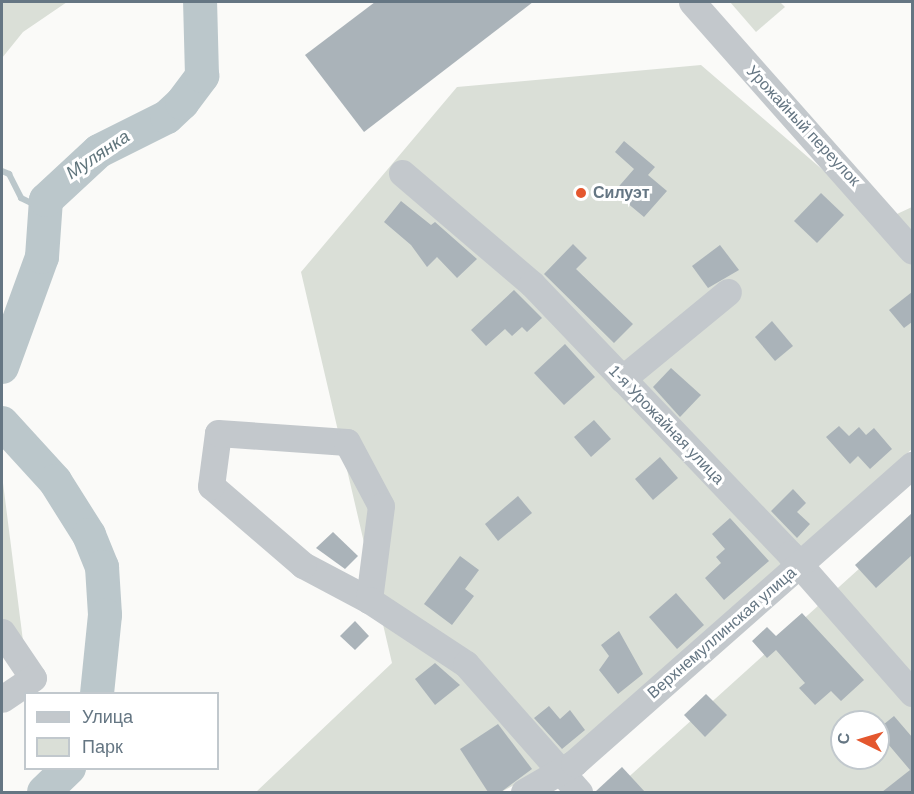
<!DOCTYPE html>
<html>
<head>
<meta charset="utf-8">
<style>
  body { margin:0 }
  #map { position:relative; width:914px; height:794px; overflow:hidden; background:#fafaf8; font-family:Arial,sans-serif }
  div>[style] { position:absolute }
  [style*='--x'] { left:calc(var(--x)*1px); top:calc(var(--y)*1px); width:calc(var(--w)*1px); rotate:calc(var(--a)*1deg) }
  .green>* { inset:0; background:#dadfd7 }
  .stream>* { height:6px; margin:-3px; padding:0 3px; transform-origin:3px; border-radius:3px; background:#bbc7cb }
  .river>* { height:34px; margin:-17px; padding:0 17px; transform-origin:17px; border-radius:17px; background:#bbc7cb }
  .building>* { inset:0; background:#aab3b9 }
  .minor>* { height:27px; margin:-13.5px; padding:0 13.5px; transform-origin:13.5px; border-radius:13.5px; background:#c3c8cc }
  .dots>* { width:16px; height:16px; translate:-50% -50%; box-sizing:border-box; border:3px solid #fff; border-radius:50% }
  span { translate:-50% -50%; white-space:nowrap; text-align:center; line-height:1.15; -webkit-text-stroke:6px #fff; paint-order:stroke }
  .street-label { font-size:16px; color:#657683 }
  .poi-label { font-size:16px; color:#657683; font-weight:700 }
  .left { translate:0 -50%; text-align:left }
  .water-label { font-size:18px; color:#60757c; font-style:italic }
  .frame { position:absolute; inset:0; border:3px solid #657683; pointer-events:none }
  .legend { position:absolute; left:24px; top:692px; width:195px; height:78px; box-sizing:border-box; background:#fff; border:2px solid #c1c8cd; margin:0; padding:8px 10px; list-style:none; font-size:18px; color:#657683 }
  .legend li { display:flex; align-items:center; gap:12px; height:30px }
  .legend b { width:30px; border:2px solid #c1c8cd }
  .north { position:absolute; left:830px; top:710px; width:60px; height:60px; box-sizing:border-box; background:#fff; border:2px solid #c1c8cd; border-radius:50%; rotate:275deg; font-size:16px; font-weight:700; line-height:24px; text-align:center; color:#657683 }
  .north::after { content:''; display:block; margin:auto; width:21px; height:27px; background:#e4572e; clip-path:polygon(50% 0,100% 100%,50% 72%,0 100%) }
</style>
</head>
<body>
<div id="map">
  <div class="green">
    <div style="clip-path:polygon(2px 2px,67px 2px,23px 32px,2px 58px)"></div>
    <div style="clip-path:polygon(730px 2px,780px 2px,785px 7px,756px 32px)"></div>
    <div style="clip-path:polygon(701px 65px,882px 221px,912px 207px,912px 449px,556px 763px,501px 792px,256px 792px,392px 663px,301px 272px,457px 87px)"></div>
    <div style="clip-path:polygon(2px 475px,23px 641px,2px 654px)"></div>
    <div style="clip-path:polygon(evenodd,912px 521px,912px 792px,612px 792px,912px 521px,842px 722px,878px 722px,878px 758px,842px 758px,842px 722px)"></div>
  </div>
  <div class="stream">
    <div style="--x:2;--y:171;--w:8;--a:23"></div>
    <div style="--x:9;--y:174;--w:27;--a:63"></div>
    <div style="--x:21;--y:198;--w:25;--a:26"></div>
  </div>
  <div class="river">
    <div style="--x:2;--y:367;--w:117;--a:-70"></div>
    <div style="--x:42;--y:257;--w:57;--a:-86"></div>
    <div style="--x:46;--y:200;--w:72;--a:-42.8"></div>
    <div style="--x:99;--y:151;--w:76;--a:-26.6"></div>
    <div style="--x:167;--y:117;--w:21;--a:-43"></div>
    <div style="--x:182;--y:103;--w:34;--a:-53"></div>
    <div style="--x:202;--y:76;--w:74;--a:-91.5"></div>
    <div style="--x:2;--y:423;--w:79;--a:47.6"></div>
    <div style="--x:55;--y:481;--w:64;--a:57.8"></div>
    <div style="--x:89;--y:535;--w:35;--a:68"></div>
    <div style="--x:102;--y:567;--w:48;--a:86.4"></div>
    <div style="--x:105;--y:615;--w:79;--a:95.8"></div>
    <div style="--x:44;--y:792;--w:35;--a:-44"></div>
  </div>
  <div class="building">
    <div style="clip-path:polygon(375px 2px,533px 2px,364px 132px,305px 55px)"></div>
    <div style="clip-path:polygon(624px 141px,655px 167px,648px 175px,667px 191px,644px 217px,614px 192px,634px 169px,615px 152px)"></div>
    <div style="clip-path:polygon(821px 193px,844px 215px,817px 243px,794px 221px)"></div>
    <div style="clip-path:polygon(401px 201px,431px 225px,435px 222px,477px 259px,457px 278px,437px 257px,427px 267px,411px 245px,384px 222px)"></div>
    <div style="clip-path:polygon(573px 244px,587px 258px,576px 269px,633px 324px,614px 343px,544px 274px)"></div>
    <div style="clip-path:polygon(720px 245px,739px 270px,708px 288px,692px 266px)"></div>
    <div style="clip-path:polygon(514px 290px,542px 318px,527px 332px,522px 327px,512px 336px,505px 329px,486px 346px,471px 330px)"></div>
    <div style="clip-path:polygon(912px 292px,912px 322px,904px 328px,889px 310px)"></div>
    <div style="clip-path:polygon(772px 321px,793px 346px,775px 361px,755px 337px)"></div>
    <div style="clip-path:polygon(565px 344px,595px 377px,564px 405px,534px 373px)"></div>
    <div style="clip-path:polygon(671px 368px,701px 395px,680px 417px,653px 387px)"></div>
    <div style="clip-path:polygon(594px 420px,611px 439px,591px 457px,574px 437px)"></div>
    <div style="clip-path:polygon(839px 426px,849px 436px,859px 427px,866px 435px,874px 428px,892px 449px,870px 469px,858px 456px,850px 464px,826px 437px)"></div>
    <div style="clip-path:polygon(660px 457px,678px 478px,653px 500px,635px 479px)"></div>
    <div style="clip-path:polygon(793px 489px,806px 503px,797px 512px,810px 524px,797px 538px,771px 511px)"></div>
    <div style="clip-path:polygon(518px 496px,532px 513px,498px 541px,485px 524px)"></div>
    <div style="clip-path:polygon(912px 513px,912px 555px,876px 588px,855px 565px)"></div>
    <div style="clip-path:polygon(730px 518px,769px 561px,724px 600px,705px 578px,721px 563px,716px 557px,725px 549px,712px 534px)"></div>
    <div style="clip-path:polygon(333px 532px,358px 556px,345px 569px,316px 548px)"></div>
    <div style="clip-path:polygon(460px 556px,479px 570px,465px 589px,474px 596px,452px 625px,424px 604px)"></div>
    <div style="clip-path:polygon(676px 593px,704px 625px,677px 649px,649px 617px)"></div>
    <div style="clip-path:polygon(802px 613px,864px 680px,841px 701px,831px 691px,815px 705px,799px 688px,805px 683px,776px 650px,767px 658px,752px 641px,767px 627px,776px 636px)"></div>
    <div style="clip-path:polygon(355px 621px,369px 636px,355px 650px,340px 636px)"></div>
    <div style="clip-path:polygon(619px 631px,643px 674px,618px 694px,599px 670px,609px 656px,601px 645px)"></div>
    <div style="clip-path:polygon(435px 663px,460px 685px,435px 705px,415px 679px)"></div>
    <div style="clip-path:polygon(706px 694px,727px 715px,705px 737px,684px 715px)"></div>
    <div style="clip-path:polygon(549px 706px,560px 719px,570px 710px,585px 730px,562px 749px,534px 718px)"></div>
    <div style="clip-path:polygon(894px 716px,912px 737px,912px 792px,882px 792px,910px 770px,888px 744px,878px 753px,878px 729px)"></div>
    <div style="clip-path:polygon(498px 724px,532px 769px,501px 792px,488px 792px,460px 749px)"></div>
    <div style="clip-path:polygon(622px 767px,645px 792px,595px 792px)"></div>
  </div>
  <div class="minor">
    <div style="--x:692;--y:2;--w:332;--a:48.5"></div>
    <div style="--x:402;--y:173;--w:171;--a:40.5"></div>
    <div style="--x:532;--y:284;--w:373;--a:46.3"></div>
    <div style="--x:790;--y:554;--w:185;--a:48.7"></div>
    <div style="--x:622;--y:379;--w:137;--a:-39.4"></div>
    <div style="--x:369;--y:600;--w:75;--a:-152.1"></div>
    <div style="--x:303;--y:565;--w:121;--a:-139.3"></div>
    <div style="--x:211;--y:486;--w:53;--a:-82.5"></div>
    <div style="--x:218;--y:433;--w:129;--a:4"></div>
    <div style="--x:347;--y:442;--w:72;--a:62"></div>
    <div style="--x:381;--y:506;--w:95;--a:97.3"></div>
    <div style="--x:369;--y:600;--w:116;--a:33.4"></div>
    <div style="--x:466;--y:664;--w:171;--a:48.6"></div>
    <div style="--x:2;--y:632;--w:55;--a:56"></div>
    <div style="--x:33;--y:678;--w:37;--a:146"></div>
    <div style="--x:524;--y:792;--w:58;--a:-30.1"></div>
    <div style="--x:574;--y:763;--w:451;--a:-41.4"></div>
  </div>
  <div class="dots">
    <div style="left:581px;top:193px;background:#e4572e"></div>
  </div>
  <div class="street-label">
    <span style="left:803px;top:126px;rotate:47deg">Урожайный переулок</span>
    <span style="left:666px;top:425px;rotate:46deg">1-я Урожайная улица</span>
    <span style="left:722px;top:633px;rotate:-41deg">Верхнемуллинская улица</span>
  </div>
  <div class="poi-label">
    <span class="left" style="left:593px;top:193px">Силуэт</span>
  </div>
  <div class="water-label">
    <span style="left:98px;top:155px;rotate:-34deg">Мулянка</span>
  </div>
  <div class="frame"></div>
  <ul class="legend">
  <li><b style="height:8px;background:#c3c8cc"></b>Улица</li>
  <li><b style="height:16px;background:#dadfd7"></b>Парк</li>
  </ul>
  <div class="north">С</div>
</div>
</body>
</html>
